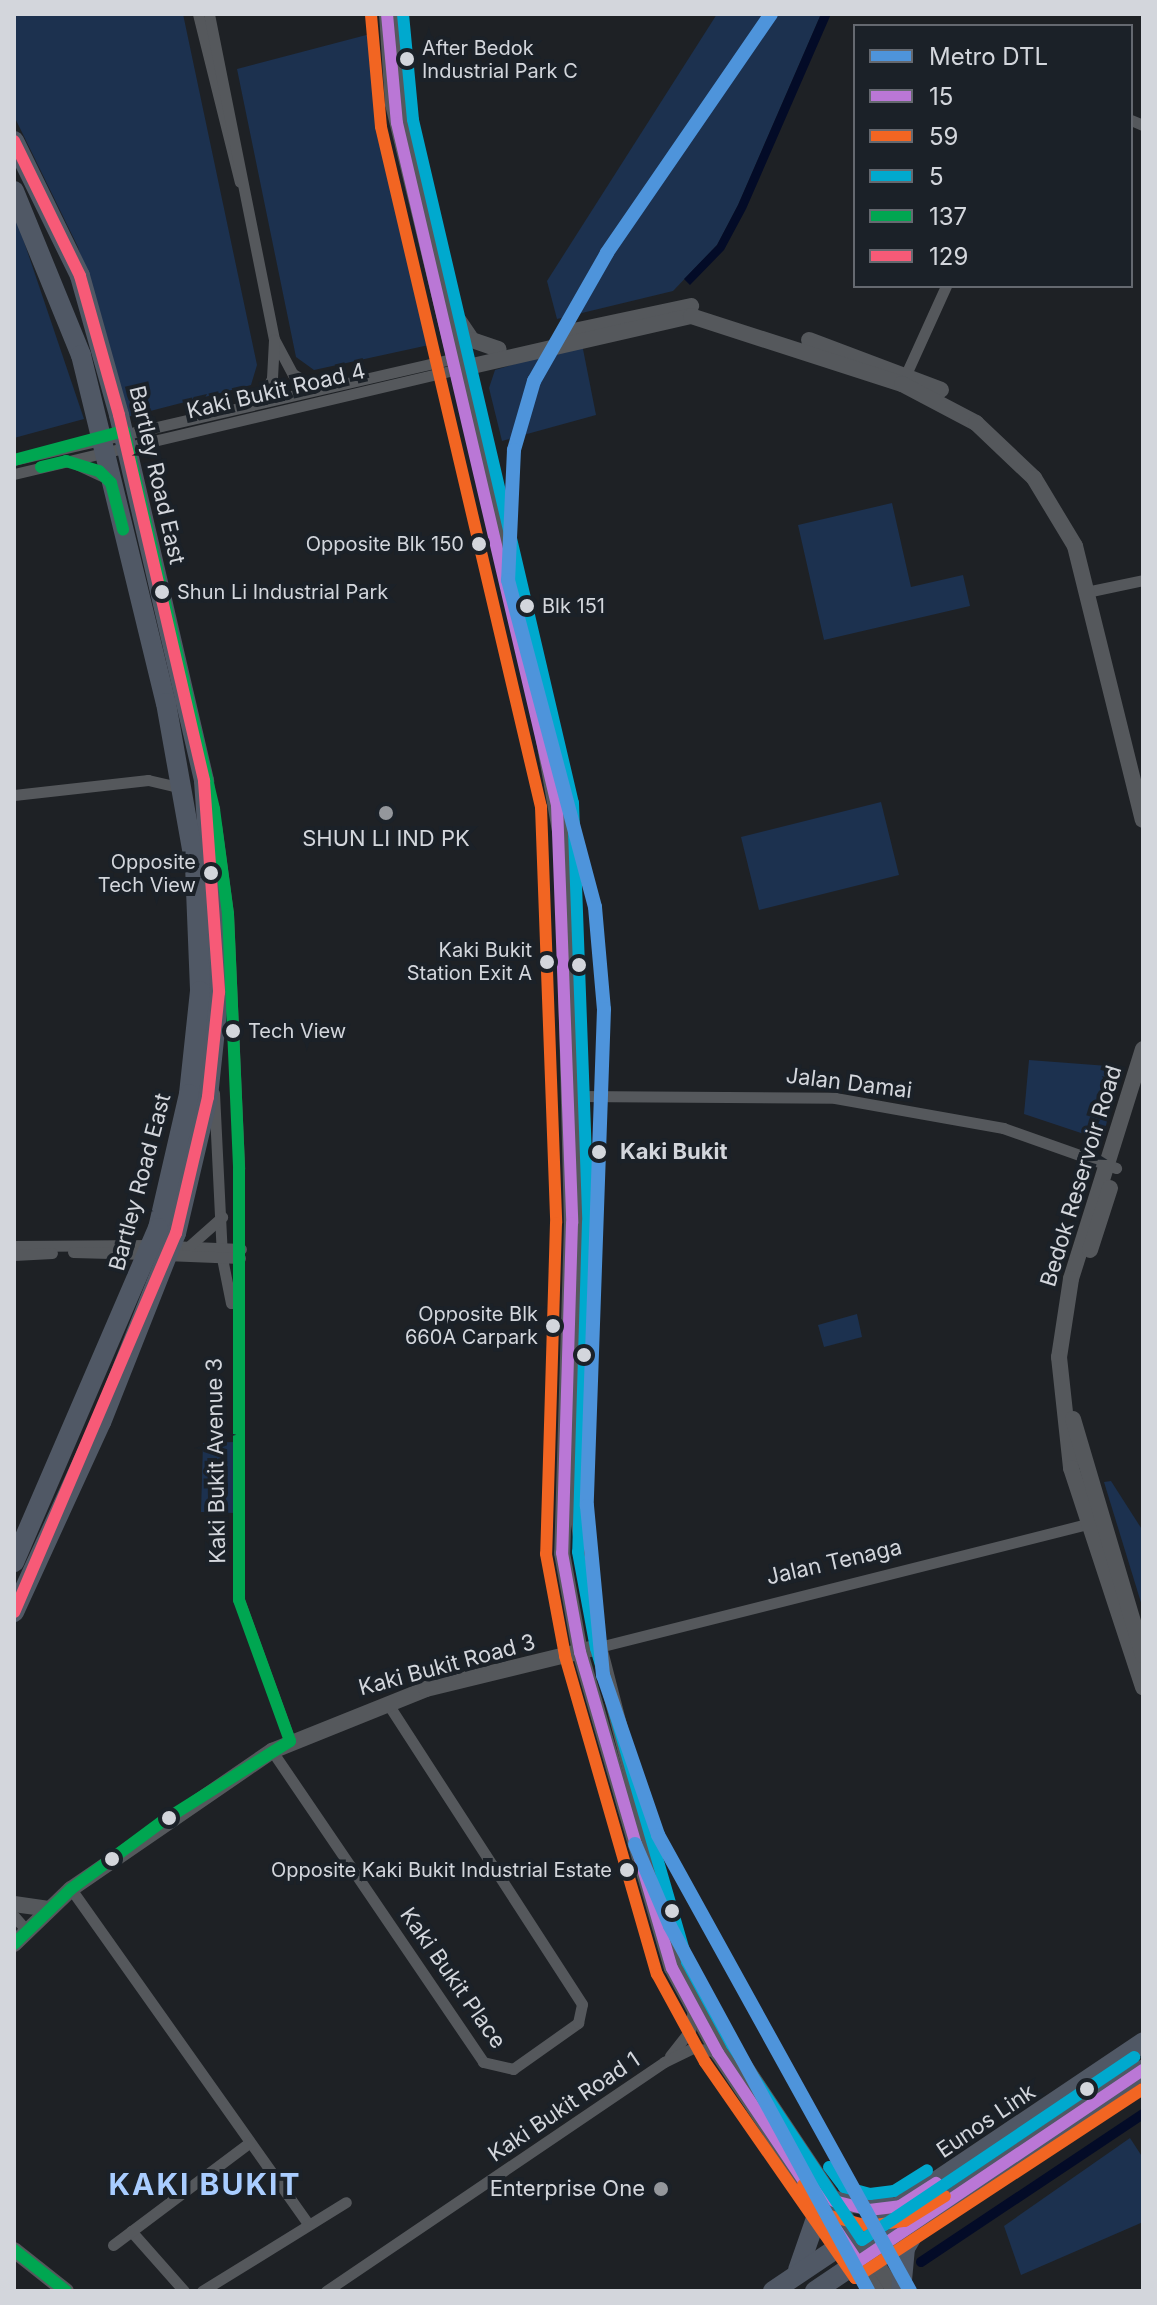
<!DOCTYPE html>
<html>
<head>
<meta charset="utf-8">
<style>
  body { margin:0 }
  #map { position:relative; width:1157px; height:2305px; overflow:hidden; background:#1e2125; font-family:Inter,sans-serif }
  div>[style] { position:absolute }
  [style*='--x'] { left:calc(var(--x)*1px); top:calc(var(--y)*1px); width:calc(var(--w)*1px); rotate:calc(var(--a)*1deg) }
  .green>* { inset:0; background:#1c314f }
  .water>* { inset:0; background:#030b27 }
  .canal>* { height:10px; margin:-5px; padding:0 5px; transform-origin:5px; border-radius:5px; background:#030b27 }
  .street>* { height:11px; margin:-5.5px; padding:0 5.5px; transform-origin:5.5px; border-radius:5.5px; background:#55585c }
  .secondary>* { height:16px; margin:-8px; padding:0 8px; transform-origin:8px; border-radius:8px; background:#55585c }
  .highway>* { height:20px; margin:-10px; padding:0 10px; transform-origin:10px; border-radius:10px; background:#505865 }
  .bus-1>* { height:12px; margin:-6px; padding:0 6px; transform-origin:6px; border-radius:6px; background:#ba77d6 }
  .bus-2>* { height:12px; margin:-6px; padding:0 6px; transform-origin:6px; border-radius:6px; background:#f26522 }
  .bus-3>* { height:12px; margin:-6px; padding:0 6px; transform-origin:6px; border-radius:6px; background:#00a9ce }
  .bus-4>* { height:12px; margin:-6px; padding:0 6px; transform-origin:6px; border-radius:6px; background:#00a651 }
  .bus-5>* { height:12px; margin:-6px; padding:0 6px; transform-origin:6px; border-radius:6px; background:#f75a77 }
  .metro-1>* { height:14px; margin:-7px; padding:0 7px; transform-origin:7px; border-radius:7px; background:#4e94db }
  .dots>* { width:22px; height:22px; translate:-50% -50%; box-sizing:border-box; border:4px solid #1b2128; border-radius:50% }
  span { translate:-50% -50%; white-space:nowrap; text-align:center; line-height:1.15; -webkit-text-stroke:8px #1b2128; paint-order:stroke }
  .bus-label { font-size:20px; color:#d3d6dc }
  .left { translate:0 -50%; text-align:left }
  .right { translate:-100% -50%; text-align:right }
  .street-label { font-size:22px; color:#d3d6dc }
  .poi-label { font-size:22px; color:#d3d6dc }
  .stop-label { font-size:22px; color:#d3d6dc; font-weight:700 }
  .district-label { font-size:30px; color:#a9cdff; font-weight:700; letter-spacing:2px }
  .frame { position:absolute; inset:0; border:16px solid #d3d6dc; pointer-events:none }
  .legend { position:absolute; left:853px; top:24px; width:280px; height:264px; box-sizing:border-box; background:#1b2128; border:2px solid #656970; margin:0; padding:10px 14px; list-style:none; font-size:24px; color:#d3d6dc }
  .legend li { display:flex; align-items:center; gap:16px; height:40px }
  .legend b { width:40px; border:2px solid #656970 }
</style>
</head>
<body>
<div id="map">
  <div class="green">
    <div style="clip-path:polygon(14px 14px,183px 14px,257px 365px,251px 385px,127px 417px,78px 247px,14px 116px)"></div>
    <div style="clip-path:polygon(717px 14px,821px 14px,738px 205px,717px 245px,673px 291px,557px 319px,547px 281px)"></div>
    <div style="clip-path:polygon(374px 33px,381px 110px,435px 334px,429px 345px,314px 370px,296px 357px,237px 69px)"></div>
    <div style="clip-path:polygon(14px 212px,84px 419px,14px 438px)"></div>
    <div style="clip-path:polygon(582px 344px,596px 415px,502px 441px,489px 388px,495px 370px)"></div>
    <div style="clip-path:polygon(892px 503px,911px 587px,963px 575px,970px 606px,824px 640px,798px 525px)"></div>
    <div style="clip-path:polygon(881px 802px,899px 875px,759px 910px,741px 837px)"></div>
    <div style="clip-path:polygon(1029px 1060px,1121px 1067px,1105px 1129px,1093px 1137px,1024px 1114px)"></div>
    <div style="clip-path:polygon(857px 1314px,862px 1337px,824px 1347px,818px 1325px)"></div>
    <div style="clip-path:polygon(234px 1442px,235px 1513px,201px 1512px,203px 1443px)"></div>
    <div style="clip-path:polygon(1111px 1481px,1143px 1531px,1143px 1609px,1104px 1482px)"></div>
    <div style="clip-path:polygon(1130px 2138px,1143px 2158px,1143px 2222px,1021px 2275px,1004px 2226px)"></div>
  </div>
  <div class="water">
    <div style="clip-path:polygon(821px 14px,831px 14px,746px 209px,724px 250px,690px 285px,684px 279px,717px 245px,738px 205px)"></div>
  </div>
  <div class="canal">
    <div style="--x:921;--y:2262;--w:267;--a:-33.7"></div>
  </div>
  <div class="street">
    <div style="--x:198;--y:14;--w:173;--a:76"></div>
    <div style="--x:209;--y:14;--w:331;--a:78.7"></div>
    <div style="--x:274;--y:339;--w:40;--a:62"></div>
    <div style="--x:293;--y:374;--w:26;--a:31"></div>
    <div style="--x:1131;--y:120;--w:13;--a:23"></div>
    <div style="--x:902;--y:383;--w:107;--a:-65.6"></div>
    <div style="--x:261;--y:401;--w:25;--a:-64"></div>
    <div style="--x:272;--y:378;--w:38;--a:-87"></div>
    <div style="--x:14;--y:460;--w:449;--a:-13"></div>
    <div style="--x:74;--y:463;--w:38;--a:25"></div>
    <div style="--x:14;--y:474;--w:451;--a:-13.3"></div>
    <div style="--x:1091;--y:591;--w:53;--a:-11.9"></div>
    <div style="--x:14;--y:795;--w:135;--a:-6.4"></div>
    <div style="--x:148;--y:780;--w:37;--a:13"></div>
    <div style="--x:216;--y:825;--w:90;--a:82.3"></div>
    <div style="--x:228;--y:914;--w:255;--a:87.5"></div>
    <div style="--x:239;--y:1169;--w:431;--a:90"></div>
    <div style="--x:239;--y:1600;--w:150;--a:70.1"></div>
    <div style="--x:214;--y:1093;--w:165;--a:87.2"></div>
    <div style="--x:222;--y:1258;--w:46;--a:78.7"></div>
    <div style="--x:574;--y:1096;--w:261;--a:0.4"></div>
    <div style="--x:835;--y:1098;--w:171;--a:10.1"></div>
    <div style="--x:1003;--y:1128;--w:120;--a:19.5"></div>
    <div style="--x:14;--y:1246;--w:138;--a:-0.4"></div>
    <div style="--x:169;--y:1246;--w:72;--a:2.4"></div>
    <div style="--x:187;--y:1248;--w:47;--a:-41.5"></div>
    <div style="--x:73;--y:1252;--w:75;--a:1.5"></div>
    <div style="--x:14;--y:1255;--w:38;--a:-3"></div>
    <div style="--x:165;--y:1255;--w:75;--a:2.3"></div>
    <div style="--x:599;--y:1647;--w:512;--a:-14.14"></div>
    <div style="--x:272;--y:1751;--w:376;--a:55.8"></div>
    <div style="--x:483;--y:2062;--w:31;--a:13"></div>
    <div style="--x:513;--y:2069;--w:80;--a:-35.3"></div>
    <div style="--x:578;--y:2023;--w:19;--a:-78"></div>
    <div style="--x:582;--y:2004;--w:359;--a:-122.9"></div>
    <div style="--x:71;--y:1889;--w:410;--a:54.7"></div>
    <div style="--x:14;--y:1916;--w:18;--a:49"></div>
    <div style="--x:670;--y:2056;--w:33;--a:-52"></div>
    <div style="--x:690;--y:2030;--w:21;--a:-82"></div>
    <div style="--x:131;--y:2231;--w:80;--a:48.5"></div>
    <div style="--x:113;--y:2245;--w:171;--a:-36.9"></div>
    <div style="--x:202;--y:2291;--w:169;--a:-31.7"></div>
    <div style="--x:326;--y:2291;--w:408;--a:-34.1"></div>
    <div style="--x:664;--y:2062;--w:32;--a:-26"></div>
    <div style="--x:693;--y:2048;--w:24;--a:9"></div>
  </div>
  <div class="secondary">
    <div style="--x:387;--y:14;--w:90;--a:86.2"></div>
    <div style="--x:393;--y:104;--w:602;--a:76.36"></div>
    <div style="--x:535;--y:689;--w:149;--a:80"></div>
    <div style="--x:398;--y:14;--w:101;--a:84.3"></div>
    <div style="--x:408;--y:115;--w:701;--a:76.8"></div>
    <div style="--x:568;--y:797;--w:318;--a:87.5"></div>
    <div style="--x:582;--y:1115;--w:403;--a:90.6"></div>
    <div style="--x:578;--y:1518;--w:131;--a:80.8"></div>
    <div style="--x:599;--y:1647;--w:277;--a:75.6"></div>
    <div style="--x:668;--y:1915;--w:86;--a:69.7"></div>
    <div style="--x:698;--y:1996;--w:355;--a:56.3"></div>
    <div style="--x:459;--y:321;--w:23;--a:56"></div>
    <div style="--x:472;--y:340;--w:28;--a:19"></div>
    <div style="--x:569;--y:332;--w:125;--a:-12"></div>
    <div style="--x:809;--y:340;--w:141;--a:20.7"></div>
    <div style="--x:455;--y:370;--w:242;--a:-12.9"></div>
    <div style="--x:691;--y:316;--w:222;--a:17.9"></div>
    <div style="--x:902;--y:384;--w:84;--a:27.8"></div>
    <div style="--x:976;--y:423;--w:80;--a:43.5"></div>
    <div style="--x:1034;--y:478;--w:79;--a:58.9"></div>
    <div style="--x:1075;--y:546;--w:282;--a:76.1"></div>
    <div style="--x:565;--y:939;--w:284;--a:88.6"></div>
    <div style="--x:572;--y:1223;--w:330;--a:91.7"></div>
    <div style="--x:562;--y:1553;--w:101;--a:79.7"></div>
    <div style="--x:580;--y:1652;--w:329;--a:73.8"></div>
    <div style="--x:672;--y:1968;--w:97;--a:61.6"></div>
    <div style="--x:718;--y:2053;--w:286;--a:56.4"></div>
    <div style="--x:1143;--y:1049;--w:241;--a:107.4"></div>
    <div style="--x:1071;--y:1279;--w:79;--a:98.7"></div>
    <div style="--x:1059;--y:1357;--w:112;--a:83.8"></div>
    <div style="--x:1071;--y:1468;--w:231;--a:71.8"></div>
    <div style="--x:1090;--y:1250;--w:65;--a:-72.1"></div>
    <div style="--x:1073;--y:1419;--w:246;--a:73.5"></div>
    <div style="--x:14;--y:1904;--w:35;--a:8"></div>
    <div style="--x:14;--y:1944;--w:79;--a:-44"></div>
    <div style="--x:71;--y:1889;--w:244;--a:-34.5"></div>
    <div style="--x:272;--y:1751;--w:166;--a:-21.9"></div>
    <div style="--x:426;--y:1689;--w:169;--a:-13.7"></div>
    <div style="--x:14;--y:2250;--w:66;--a:38.3"></div>
  </div>
  <div class="highway">
    <div style="--x:14;--y:141;--w:150;--a:63.9"></div>
    <div style="--x:80;--y:276;--w:144;--a:74.3"></div>
    <div style="--x:119;--y:415;--w:376;--a:76.9"></div>
    <div style="--x:204;--y:781;--w:212;--a:85.9"></div>
    <div style="--x:219;--y:992;--w:106;--a:96"></div>
    <div style="--x:208;--y:1097;--w:140;--a:103.2"></div>
    <div style="--x:176;--y:1233;--w:203;--a:111.6"></div>
    <div style="--x:101;--y:1422;--w:209;--a:114.6"></div>
    <div style="--x:14;--y:191;--w:177;--a:67.8"></div>
    <div style="--x:81;--y:355;--w:358;--a:76.3"></div>
    <div style="--x:166;--y:703;--w:165;--a:79.9"></div>
    <div style="--x:195;--y:865;--w:126;--a:87.7"></div>
    <div style="--x:200;--y:991;--w:104;--a:96.1"></div>
    <div style="--x:189;--y:1094;--w:138;--a:103"></div>
    <div style="--x:158;--y:1228;--w:364;--a:113.3"></div>
    <div style="--x:834;--y:2201;--w:58;--a:5.9"></div>
    <div style="--x:798;--y:2270;--w:67;--a:-70.8"></div>
    <div style="--x:773;--y:2291;--w:446;--a:-33.9"></div>
    <div style="--x:815;--y:2291;--w:396;--a:-34"></div>
    <div style="--x:901;--y:2291;--w:43;--a:-84.7"></div>
    <div style="--x:905;--y:2248;--w:26;--a:-59"></div>
  </div>
  <div class="bus-1">
    <div style="--x:387;--y:14;--w:109;--a:84.8"></div>
    <div style="--x:397;--y:123;--w:701;--a:76.8"></div>
    <div style="--x:557;--y:805;--w:418;--a:87.9"></div>
    <div style="--x:572;--y:1223;--w:330;--a:91.7"></div>
    <div style="--x:562;--y:1553;--w:101;--a:79.7"></div>
    <div style="--x:580;--y:1652;--w:329;--a:73.8"></div>
    <div style="--x:672;--y:1968;--w:97;--a:61.6"></div>
    <div style="--x:718;--y:2053;--w:252;--a:56.2"></div>
    <div style="--x:858;--y:2262;--w:344;--a:-34"></div>
    <div style="--x:816;--y:2176;--w:31;--a:54"></div>
    <div style="--x:834;--y:2201;--w:36;--a:14"></div>
    <div style="--x:869;--y:2210;--w:31;--a:-7"></div>
    <div style="--x:900;--y:2206;--w:43;--a:-32.6"></div>
  </div>
  <div class="bus-2">
    <div style="--x:371;--y:15;--w:112;--a:84.9"></div>
    <div style="--x:381;--y:127;--w:699;--a:76.76"></div>
    <div style="--x:541;--y:807;--w:416;--a:87.9"></div>
    <div style="--x:556;--y:1223;--w:331;--a:91.7"></div>
    <div style="--x:546;--y:1554;--w:104;--a:79.4"></div>
    <div style="--x:565;--y:1656;--w:331;--a:73.9"></div>
    <div style="--x:657;--y:1974;--w:100;--a:61.4"></div>
    <div style="--x:705;--y:2062;--w:263;--a:55.2"></div>
    <div style="--x:855;--y:2278;--w:344;--a:-33.3"></div>
    <div style="--x:803;--y:2185;--w:38;--a:53"></div>
    <div style="--x:826;--y:2215;--w:43;--a:14.7"></div>
    <div style="--x:868;--y:2226;--w:37;--a:-8"></div>
    <div style="--x:905;--y:2221;--w:47;--a:-32"></div>
  </div>
  <div class="bus-3">
    <div style="--x:403;--y:14;--w:106;--a:84.6"></div>
    <div style="--x:413;--y:120;--w:701;--a:76.82"></div>
    <div style="--x:573;--y:803;--w:419;--a:87.9"></div>
    <div style="--x:588;--y:1222;--w:330;--a:91.7"></div>
    <div style="--x:578;--y:1552;--w:98;--a:79.4"></div>
    <div style="--x:596;--y:1648;--w:327;--a:73.8"></div>
    <div style="--x:687;--y:1962;--w:94;--a:61.5"></div>
    <div style="--x:732;--y:2045;--w:234;--a:56.3"></div>
    <div style="--x:862;--y:2240;--w:328;--a:-33.9"></div>
    <div style="--x:829;--y:2167;--w:25;--a:53"></div>
    <div style="--x:844;--y:2187;--w:27;--a:15"></div>
    <div style="--x:870;--y:2194;--w:24;--a:-7"></div>
    <div style="--x:894;--y:2191;--w:39;--a:-32"></div>
  </div>
  <div class="bus-4">
    <div style="--x:14;--y:460;--w:114;--a:-14.8"></div>
    <div style="--x:124;--y:431;--w:389;--a:76.6"></div>
    <div style="--x:214;--y:809;--w:106;--a:82.4"></div>
    <div style="--x:228;--y:914;--w:255;--a:87.5"></div>
    <div style="--x:239;--y:1169;--w:431;--a:90"></div>
    <div style="--x:239;--y:1600;--w:150;--a:70.1"></div>
    <div style="--x:41;--y:467;--w:26;--a:-13"></div>
    <div style="--x:66;--y:461;--w:34;--a:17"></div>
    <div style="--x:99;--y:471;--w:17;--a:45"></div>
    <div style="--x:111;--y:483;--w:48;--a:75.4"></div>
    <div style="--x:14;--y:1944;--w:79;--a:-44"></div>
    <div style="--x:71;--y:1889;--w:114;--a:-36.5"></div>
    <div style="--x:163;--y:1821;--w:150;--a:-32.2"></div>
    <div style="--x:14;--y:2250;--w:66;--a:38.3"></div>
  </div>
  <div class="bus-5">
    <div style="--x:14;--y:141;--w:150;--a:63.9"></div>
    <div style="--x:80;--y:276;--w:144;--a:74.3"></div>
    <div style="--x:119;--y:415;--w:376;--a:76.9"></div>
    <div style="--x:204;--y:781;--w:212;--a:85.9"></div>
    <div style="--x:219;--y:992;--w:106;--a:96"></div>
    <div style="--x:208;--y:1097;--w:140;--a:103.2"></div>
    <div style="--x:176;--y:1233;--w:412;--a:113.1"></div>
  </div>
  <div class="metro-1">
    <div style="--x:771;--y:14;--w:290;--a:124.5"></div>
    <div style="--x:607;--y:253;--w:147;--a:119.7"></div>
    <div style="--x:534;--y:381;--w:72;--a:106.2"></div>
    <div style="--x:514;--y:450;--w:130;--a:92.6"></div>
    <div style="--x:508;--y:580;--w:338;--a:75.1"></div>
    <div style="--x:595;--y:907;--w:102;--a:85"></div>
    <div style="--x:604;--y:1009;--w:497;--a:92"></div>
    <div style="--x:587;--y:1506;--w:170;--a:84.6"></div>
    <div style="--x:603;--y:1675;--w:169;--a:71"></div>
    <div style="--x:658;--y:1835;--w:521;--a:61.07"></div>
    <div style="--x:635;--y:1844;--w:89;--a:66.9"></div>
    <div style="--x:670;--y:1926;--w:415;--a:61.5"></div>
  </div>
  <div class="dots">
    <div style="left:407px;top:59px;background:#d3d6dc"></div>
    <div style="left:479px;top:544px;background:#d3d6dc"></div>
    <div style="left:162px;top:592px;background:#d3d6dc"></div>
    <div style="left:527px;top:606px;background:#d3d6dc"></div>
    <div style="left:386px;top:813px;background:#94979c"></div>
    <div style="left:211px;top:873px;background:#d3d6dc"></div>
    <div style="left:547px;top:962px;background:#d3d6dc"></div>
    <div style="left:579px;top:965px;background:#d3d6dc"></div>
    <div style="left:233px;top:1031px;background:#d3d6dc"></div>
    <div style="left:599px;top:1152px;background:#d3d6dc"></div>
    <div style="left:553px;top:1326px;background:#d3d6dc"></div>
    <div style="left:584px;top:1355px;background:#d3d6dc"></div>
    <div style="left:169px;top:1818px;background:#d3d6dc"></div>
    <div style="left:112px;top:1859px;background:#d3d6dc"></div>
    <div style="left:627px;top:1870px;background:#d3d6dc"></div>
    <div style="left:672px;top:1911px;background:#d3d6dc"></div>
    <div style="left:1087px;top:2089px;background:#d3d6dc"></div>
    <div style="left:661px;top:2189px;background:#94979c"></div>
  </div>
  <div class="bus-label">
    <span class="left" style="left:422px;top:60px">After Bedok<br>Industrial Park C</span>
    <span class="right" style="left:464px;top:544px">Opposite Blk 150</span>
    <span class="left" style="left:177px;top:592px">Shun Li Industrial Park</span>
    <span class="left" style="left:542px;top:606px">Blk 151</span>
    <span class="right" style="left:196px;top:874px">Opposite<br>Tech View</span>
    <span class="right" style="left:532px;top:962px">Kaki Bukit<br>Station Exit A</span>
    <span class="left" style="left:248px;top:1031px">Tech View</span>
    <span class="right" style="left:538px;top:1326px">Opposite Blk<br>660A Carpark</span>
    <span class="right" style="left:612px;top:1870px">Opposite Kaki Bukit Industrial Estate</span>
  </div>
  <div class="street-label">
    <span style="left:276px;top:391px;rotate:-13deg">Kaki Bukit Road 4</span>
    <span style="left:157px;top:475px;rotate:77deg">Bartley Road East</span>
    <span style="left:849px;top:1083px;rotate:7deg">Jalan Damai</span>
    <span style="left:1081px;top:1176px;rotate:-73deg">Bedok Reservoir Road</span>
    <span style="left:140px;top:1182px;rotate:-75deg">Bartley Road East</span>
    <span style="left:216px;top:1461px;rotate:-91deg">Kaki Bukit Avenue 3</span>
    <span style="left:834px;top:1562px;rotate:-13deg">Jalan Tenaga</span>
    <span style="left:447px;top:1665px;rotate:-15deg">Kaki Bukit Road 3</span>
    <span style="left:453px;top:1978px;rotate:55deg">Kaki Bukit Place</span>
    <span style="left:564px;top:2107px;rotate:-34deg">Kaki Bukit Road 1</span>
    <span style="left:986px;top:2121px;rotate:-34deg">Eunos Link</span>
  </div>
  <div class="poi-label">
    <span style="left:386px;top:839px">SHUN LI IND PK</span>
    <span class="right" style="left:645px;top:2189px">Enterprise One</span>
  </div>
  <div class="stop-label">
    <span class="left" style="left:620px;top:1152px">Kaki Bukit</span>
  </div>
  <div class="district-label">
    <span style="left:205px;top:2184px">KAKI BUKIT</span>
  </div>
  <div class="frame"></div>
  <ul class="legend">
  <li><b style="height:10px;background:#4e94db"></b>Metro DTL</li>
  <li><b style="height:10px;background:#ba77d6"></b>15</li>
  <li><b style="height:10px;background:#f26522"></b>59</li>
  <li><b style="height:10px;background:#00a9ce"></b>5</li>
  <li><b style="height:10px;background:#00a651"></b>137</li>
  <li><b style="height:10px;background:#f75a77"></b>129</li>
  </ul>
</div>
</body>
</html>
